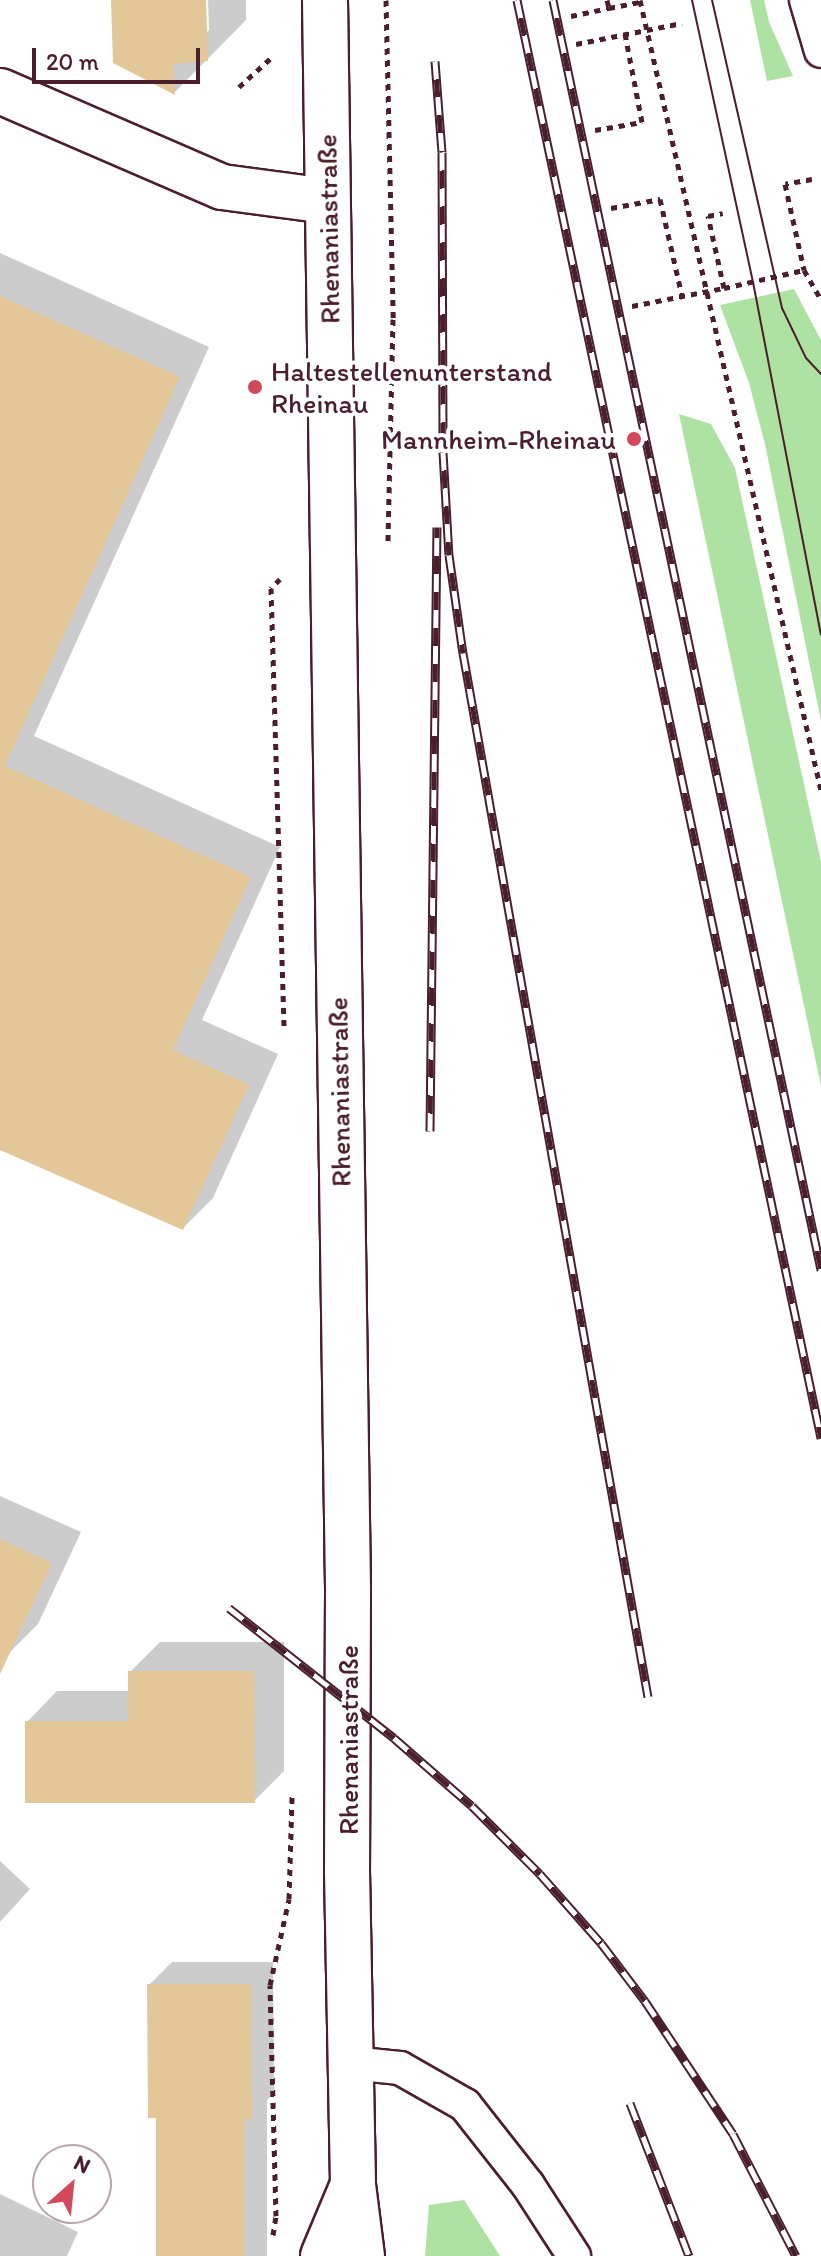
<!DOCTYPE html>
<html>
<head>
<meta charset="utf-8">
<style>
  body { margin:0 }
  #map { position:relative; width:821px; height:2256px; overflow:hidden; background:#fff; font-family:Itim,sans-serif }
  div>[style] { position:absolute }
  [style*='--x'] { left:calc(var(--x)*1px); top:calc(var(--y)*1px); width:calc(var(--w)*1px); rotate:calc(var(--a)*1deg) }
  .green>* { inset:0; background:#aee2a3 }
  .shadow>* { inset:0; background:#0003 }
  .building>* { inset:0; background:#e3c798 }
  .path>* { height:5px; margin-top:-2.5px; transform-origin:0; background:repeating-linear-gradient(90deg,#4a1f2b 0 6px,transparent 0 12px) }
  .roads { filter:drop-shadow(2px 0 #4a1f2b) drop-shadow(-2px 0 #4a1f2b) drop-shadow(0 2px #4a1f2b) drop-shadow(0 -2px #4a1f2b) }
  .lane>* { height:32px; margin:-16px; padding:0 16px; transform-origin:16px; border-radius:16px; background:#fff }
  .street>* { height:44px; margin:-22px; padding:0 22px; transform-origin:22px; border-radius:22px; background:#fff }
  .secondary>* { height:44px; margin:-22px; padding:0 22px; transform-origin:22px; border-radius:22px; background:#fff }
  .tram>* { height:2px; margin:-1px; padding:0 1px; transform-origin:1px; border-radius:1px; background:#4a1f2b }
  .rail>* { height:9px; margin-top:-4.5px; transform-origin:0; background:repeating-linear-gradient(90deg,#fff 0 18px,#4a1f2b 0 36px); box-sizing:border-box; border-block:2px solid #4a1f2b }
  .dots>* { width:22px; height:22px; translate:-50% -50%; box-sizing:border-box; border:4px solid #fff; border-radius:50% }
  span { translate:-50% -50%; white-space:nowrap; text-align:center; line-height:1.15; -webkit-text-stroke:8px #fff; paint-order:stroke }
  .street-label { font-size:28px; color:#4a1f2b }
  .poi-label { font-size:28px; color:#4a1f2b }
  .left { translate:0 -50%; text-align:left }
  .right { translate:-100% -50%; text-align:right }
  .north { position:absolute; left:32px; top:2144px; width:80px; height:80px; box-sizing:border-box; background:#fff; border:2px solid #b7a5aa; border-radius:50%; rotate:27deg; font-size:22px; font-weight:700; line-height:32px; text-align:center; color:#4a1f2b }
  .north::after { content:''; display:block; margin:auto; width:28px; height:36px; background:#d1495b; clip-path:polygon(50% 0,100% 100%,50% 72%,0 100%) }
  .scale { position:absolute; left:32px; top:48px; width:168px; height:36px; box-sizing:border-box; border:4px solid #4a1f2b; border-top:0; padding-left:10px; font-size:24px; line-height:28px; white-space:nowrap; color:#4a1f2b; -webkit-text-stroke:6px #fff; paint-order:stroke }
</style>
</head>
<body>
<div id="map">
  <div class="green">
    <div style="clip-path:polygon(750px 0,764px 0,769px 22px,793px 76px,767px 81px)"></div>
    <div style="clip-path:polygon(794px 289px,821px 340px,821px 721px,765px 444px,749px 383px,720px 305px)"></div>
    <div style="clip-path:polygon(679px 414px,711px 424px,735px 468px,821px 862px,821px 1086px)"></div>
    <div style="clip-path:polygon(464px 2200px,500px 2256px,425px 2256px,429px 2205px)"></div>
  </div>
  <div class="shadow">
    <div style="clip-path:polygon(113px 0,204px 0,205px 34px,209px 30px,208px 0,246px 0,246px 20px,174px 93px)"></div>
    <div style="clip-path:polygon(0 253px,209px 347px,34px 736px,280px 847px,202px 1020px,278px 1054px,213px 1198px,183px 1228px,0 1148px)"></div>
    <div style="clip-path:polygon(0 1496px,81px 1532px,38px 1624px,8px 1654px,0 1650px)"></div>
    <div style="clip-path:polygon(160px 1642px,284px 1642px,284px 1771px,254px 1801px,27px 1722px,57px 1691px,130px 1691px,130px 1672px)"></div>
    <div style="clip-path:polygon(0 1861px,30px 1889px,0 1922px)"></div>
    <div style="clip-path:polygon(172px 1962px,273px 1962px,274px 2094px,267px 2100px,267px 2256px,158px 2256px,158px 2116px,149px 1985px)"></div>
    <div style="clip-path:polygon(0 2194px,78px 2232px,67px 2256px,0 2256px)"></div>
  </div>
  <div class="building">
    <div style="clip-path:polygon(111px 0,206px 0,208px 61px,173px 64px,175px 95px,113px 63px)"></div>
    <div style="clip-path:polygon(0 296px,180px 377px,5px 766px,251px 877px,173px 1050px,249px 1085px,183px 1230px,0 1150px)"></div>
    <div style="clip-path:polygon(0 1539px,52px 1563px,0 1674px)"></div>
    <div style="clip-path:polygon(128px 1671px,254px 1671px,255px 1803px,25px 1803px,25px 1721px,128px 1721px)"></div>
    <div style="clip-path:polygon(147px 1984px,251px 1984px,252px 2119px,245px 2119px,245px 2256px,156px 2256px,156px 2118px,148px 2118px)"></div>
  </div>
  <div class="path">
    <div style="--x:386;--y:0;--w:319;--a:88.7"></div>
    <div style="--x:393;--y:319;--w:225;--a:91.3"></div>
    <div style="--x:607;--y:0;--w:8;--a:76"></div>
    <div style="--x:609;--y:8;--w:32;--a:-11"></div>
    <div style="--x:640;--y:0;--w:810;--a:77.1"></div>
    <div style="--x:571;--y:16;--w:39;--a:-12"></div>
    <div style="--x:576;--y:44;--w:108;--a:-11.2"></div>
    <div style="--x:239;--y:87;--w:47;--a:-42.4"></div>
    <div style="--x:595;--y:130;--w:48;--a:-9.7"></div>
    <div style="--x:642;--y:122;--w:90;--a:-100.9"></div>
    <div style="--x:812;--y:179;--w:27;--a:170"></div>
    <div style="--x:785;--y:184;--w:88;--a:77.5"></div>
    <div style="--x:804;--y:270;--w:34;--a:60"></div>
    <div style="--x:611;--y:208;--w:50;--a:-10.4"></div>
    <div style="--x:660;--y:199;--w:99;--a:77.2"></div>
    <div style="--x:724;--y:288;--w:82;--a:-12.7"></div>
    <div style="--x:632;--y:306;--w:94;--a:-11.1"></div>
    <div style="--x:724;--y:288;--w:74;--a:-102.5"></div>
    <div style="--x:708;--y:216;--w:15;--a:-11"></div>
    <div style="--x:280;--y:579;--w:13;--a:135"></div>
    <div style="--x:271;--y:588;--w:442;--a:88.3"></div>
    <div style="--x:273;--y:2235;--w:19;--a:-81"></div>
    <div style="--x:276;--y:2216;--w:231;--a:-91.5"></div>
    <div style="--x:270;--y:1985;--w:88;--a:-77.5"></div>
    <div style="--x:289;--y:1899;--w:104;--a:-88.3"></div>
  </div>
  <div class="roads">
    <div class="lane">
      <div style="--x:806;--y:0;--w:53;--a:73.6"></div>
      <div style="--x:350;--y:2063;--w:50;--a:5.7"></div>
      <div style="--x:400;--y:2068;--w:75;--a:29.6"></div>
      <div style="--x:465;--y:2105;--w:102;--a:51.8"></div>
      <div style="--x:528;--y:2185;--w:85;--a:57.1"></div>
    </div>
    <div class="street">
      <div style="--x:0;--y:91;--w:242;--a:23.4"></div>
      <div style="--x:222;--y:187;--w:106;--a:7.6"></div>
    </div>
    <div class="secondary">
      <div style="--x:325;--y:0;--w:1591;--a:89.17"></div>
      <div style="--x:348;--y:1591;--w:280;--a:90.2"></div>
      <div style="--x:347;--y:1871;--w:314;--a:88.9"></div>
      <div style="--x:353;--y:2185;--w:72;--a:82.8"></div>
      <div style="--x:323;--y:2256;--w:75;--a:-67.2"></div>
    </div>
  </div>
  <div class="tram">
    <div style="--x:692;--y:0;--w:289;--a:77.8"></div>
    <div style="--x:753;--y:282;--w:359;--a:79.1"></div>
    <div style="--x:712;--y:0;--w:316;--a:77.2"></div>
    <div style="--x:782;--y:308;--w:55;--a:64.4"></div>
    <div style="--x:806;--y:358;--w:22;--a:47"></div>
  </div>
  <div class="rail">
    <div style="--x:517;--y:0;--w:1470;--a:78.06"></div>
    <div style="--x:553;--y:0;--w:1298;--a:78.08"></div>
    <div style="--x:435;--y:61;--w:91;--a:85.6"></div>
    <div style="--x:442;--y:152;--w:300;--a:89.8"></div>
    <div style="--x:443;--y:452;--w:103;--a:86.7"></div>
    <div style="--x:449;--y:555;--w:99;--a:81.9"></div>
    <div style="--x:463;--y:653;--w:1060;--a:79.95"></div>
    <div style="--x:430;--y:1131;--w:604;--a:-89.34"></div>
    <div style="--x:229;--y:1608;--w:210;--a:38.2"></div>
    <div style="--x:394;--y:1738;--w:103;--a:41.1"></div>
    <div style="--x:472;--y:1806;--w:96;--a:45"></div>
    <div style="--x:540;--y:1874;--w:92;--a:48.5"></div>
    <div style="--x:601;--y:1943;--w:73;--a:52.8"></div>
    <div style="--x:645;--y:2001;--w:159;--a:56.5"></div>
    <div style="--x:733;--y:2134;--w:137;--a:62.7"></div>
    <div style="--x:630;--y:2103;--w:164;--a:68.9"></div>
  </div>
  <div class="dots">
    <div style="left:255px;top:387px;background:#d1495b"></div>
    <div style="left:634px;top:439px;background:#d1495b"></div>
  </div>
  <div class="street-label">
    <span style="left:328px;top:229px;rotate:-91deg">Rhenaniastraße</span>
    <span style="left:339px;top:1092px;rotate:-91deg">Rhenaniastraße</span>
    <span style="left:348px;top:1740px;rotate:-90deg">Rhenaniastraße</span>
  </div>
  <div class="poi-label">
    <span class="left" style="left:271px;top:387px">Haltestellenunterstand<br>Rheinau</span>
    <span class="right" style="left:616px;top:439px">Mannheim-Rheinau</span>
  </div>
  <div class="north">N</div>
  <div class="scale">20 m</div>
</div>
</body>
</html>
